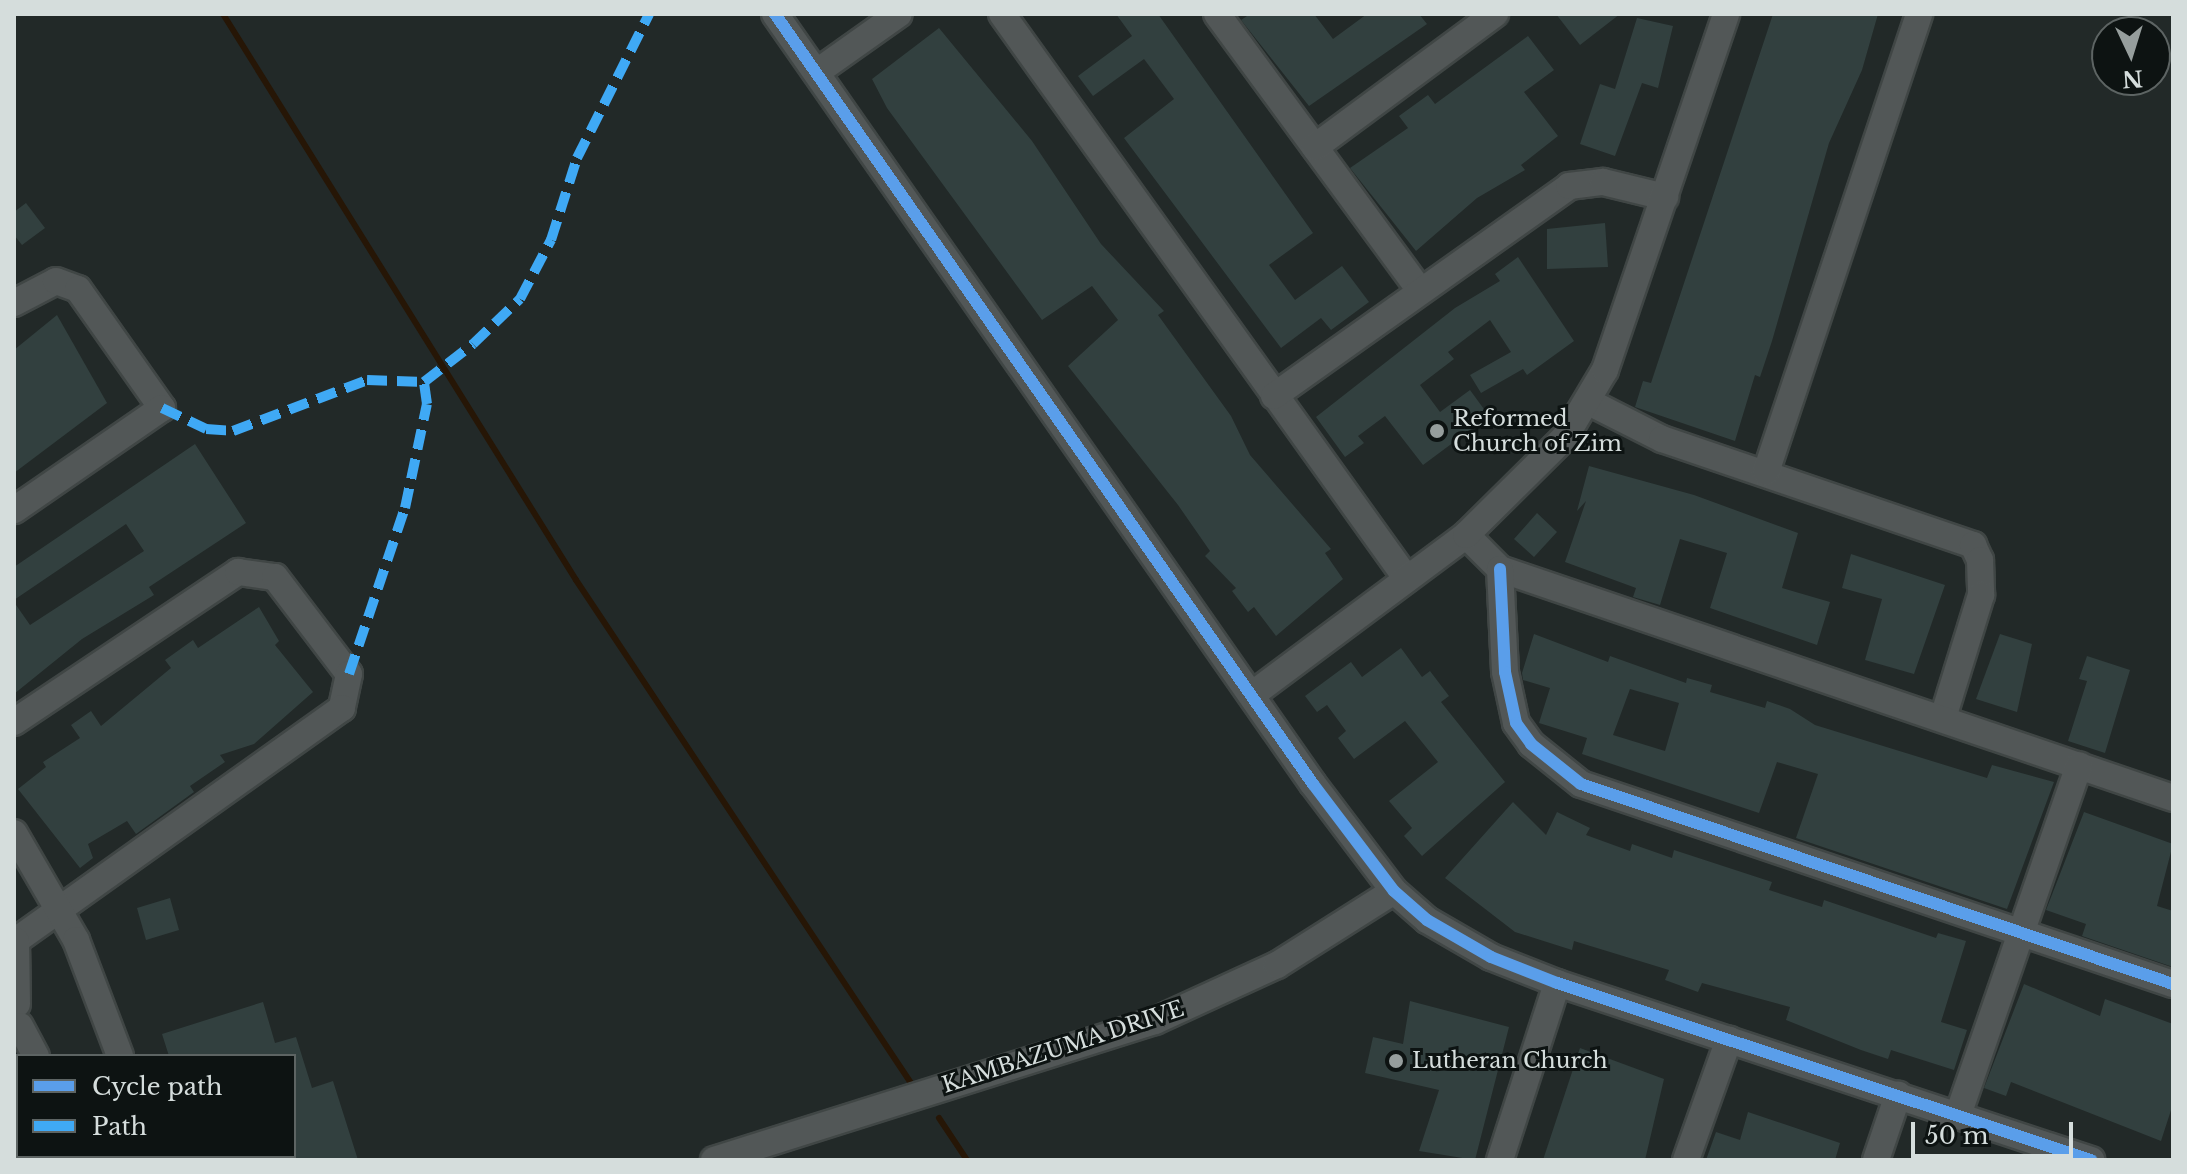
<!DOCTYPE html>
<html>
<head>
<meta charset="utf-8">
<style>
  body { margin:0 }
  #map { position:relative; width:2187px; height:1174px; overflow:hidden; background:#222928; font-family:"Libre Baskerville",serif }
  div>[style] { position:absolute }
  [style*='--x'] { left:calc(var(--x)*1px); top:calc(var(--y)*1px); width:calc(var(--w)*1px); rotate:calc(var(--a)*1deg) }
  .stream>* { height:6px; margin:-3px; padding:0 3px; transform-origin:3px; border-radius:3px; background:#261606 }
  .building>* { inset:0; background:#32403f }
  .roads { filter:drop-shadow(2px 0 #404645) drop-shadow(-2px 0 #404645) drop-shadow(0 2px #404645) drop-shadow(0 -2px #404645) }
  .minor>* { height:26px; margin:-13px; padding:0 13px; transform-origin:13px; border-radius:13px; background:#525757 }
  .quiet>* { height:10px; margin-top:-5px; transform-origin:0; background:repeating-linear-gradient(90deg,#3fa9f5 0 20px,transparent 0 30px) }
  .cycleway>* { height:12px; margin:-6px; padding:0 6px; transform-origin:6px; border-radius:6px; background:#5a9eea }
  .dots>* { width:22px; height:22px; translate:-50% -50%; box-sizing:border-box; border:4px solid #0d1312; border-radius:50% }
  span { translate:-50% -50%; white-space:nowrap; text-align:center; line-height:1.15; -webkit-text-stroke:6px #0d1312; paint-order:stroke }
  .poi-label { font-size:22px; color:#d5dddc }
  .left { translate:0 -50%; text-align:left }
  .street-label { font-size:22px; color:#d5dddc }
  .frame { position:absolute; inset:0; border:16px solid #d5dddc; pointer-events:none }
  .legend { position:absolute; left:16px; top:1054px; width:280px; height:104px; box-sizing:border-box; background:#0d1312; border:2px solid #5d6463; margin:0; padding:10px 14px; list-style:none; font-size:24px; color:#d5dddc }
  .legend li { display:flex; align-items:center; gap:16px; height:40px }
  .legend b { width:40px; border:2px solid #5d6463 }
  .north { position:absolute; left:2091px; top:16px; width:80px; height:80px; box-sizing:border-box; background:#0d1312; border:2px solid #5d6463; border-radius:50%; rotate:176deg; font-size:22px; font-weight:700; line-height:32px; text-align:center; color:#d5dddc }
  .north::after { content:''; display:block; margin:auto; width:28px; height:36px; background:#969e9d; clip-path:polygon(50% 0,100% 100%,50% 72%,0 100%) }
  .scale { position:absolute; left:1911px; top:1122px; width:162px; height:36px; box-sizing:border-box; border:4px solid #d5dddc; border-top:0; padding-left:10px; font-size:24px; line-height:28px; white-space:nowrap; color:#d5dddc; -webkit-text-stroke:6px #0d1312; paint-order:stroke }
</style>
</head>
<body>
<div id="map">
  <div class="stream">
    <div style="--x:223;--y:14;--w:667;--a:58.05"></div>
    <div style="--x:576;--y:580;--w:604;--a:56.34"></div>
    <div style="--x:939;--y:1118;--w:50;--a:56.3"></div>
  </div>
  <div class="building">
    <div style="clip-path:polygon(1116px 14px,1158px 14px,1313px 233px,1269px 265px,1295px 300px,1342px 266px,1369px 302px,1331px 330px,1321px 318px,1281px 348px,1124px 138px,1174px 99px,1144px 59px,1093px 96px,1078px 76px,1132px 36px)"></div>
    <div style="clip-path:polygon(1250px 14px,1314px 14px,1333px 39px,1367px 14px,1419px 14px,1427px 24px,1309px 106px,1241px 20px)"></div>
    <div style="clip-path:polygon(1556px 14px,1620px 14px,1580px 45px)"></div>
    <div style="clip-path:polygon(1773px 14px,1878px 14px,1862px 70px,1829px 143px,1772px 341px,1760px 377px,1755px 375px,1735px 441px,1635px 407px,1643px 381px,1651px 383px)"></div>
    <div style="clip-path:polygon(1637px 18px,1673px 26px,1658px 88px,1642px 83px,1615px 156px,1580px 144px,1600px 84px,1615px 89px)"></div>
    <div style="clip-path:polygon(939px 28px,1032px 141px,1101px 244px,1164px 311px,1158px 315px,1231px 416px,1250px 455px,1331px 549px,1325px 553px,1343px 579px,1276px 636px,1254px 607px,1248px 612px,1232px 591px,1236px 588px,1205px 556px,1210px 551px,1178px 505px,1068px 366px,1118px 320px,1092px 286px,1042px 320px,887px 108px,872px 79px)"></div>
    <div style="clip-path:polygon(1528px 36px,1554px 70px,1524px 92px,1558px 136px,1521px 165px,1525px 170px,1477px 198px,1416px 251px,1350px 168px,1408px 128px,1399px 116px,1428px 95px,1435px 104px)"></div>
    <div style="clip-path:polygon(26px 203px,45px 228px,22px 245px,14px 235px,14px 212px)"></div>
    <div style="clip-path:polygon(1605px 223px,1608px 267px,1547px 269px,1547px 229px)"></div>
    <div style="clip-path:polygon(1518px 257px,1574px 341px,1527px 375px,1523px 369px,1481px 393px,1470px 375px,1511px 352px,1490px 320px,1448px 352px,1454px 359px,1420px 385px,1440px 412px,1470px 390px,1489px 416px,1423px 465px,1385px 416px,1358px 436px,1364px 443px,1345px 457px,1316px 417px,1455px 308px,1500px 281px,1495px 274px)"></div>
    <div style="clip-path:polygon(57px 315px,107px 403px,14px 473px,14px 350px)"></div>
    <div style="clip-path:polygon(195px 444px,246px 523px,149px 587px,154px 595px,82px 639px,14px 694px,14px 602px,30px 625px,144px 551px,126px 524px,14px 600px,14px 567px)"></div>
    <div style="clip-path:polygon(1589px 466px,1694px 495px,1798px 533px,1782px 588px,1830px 602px,1817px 645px,1710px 608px,1727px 553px,1680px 539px,1660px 605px,1633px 597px,1636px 588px,1565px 562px,1586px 501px,1577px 511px)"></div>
    <div style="clip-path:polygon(1537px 513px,1557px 532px,1534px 557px,1514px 539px)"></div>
    <div style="clip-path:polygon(1851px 554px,1945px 585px,1914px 674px,1865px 660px,1882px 599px,1842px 588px)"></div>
    <div style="clip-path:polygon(259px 607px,279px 641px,275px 645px,313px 692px,254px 744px,220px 755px,225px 762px,190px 786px,194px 792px,136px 834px,127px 821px,88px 844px,93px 858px,80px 868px,18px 789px,46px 767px,43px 762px,80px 738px,71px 725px,91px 711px,101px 726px,171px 668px,165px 660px,193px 640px,198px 648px)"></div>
    <div style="clip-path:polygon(evenodd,1534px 634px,1608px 662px,1610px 656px,1686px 683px,1687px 678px,1712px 685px,1710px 692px,1765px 708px,1767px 701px,1790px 709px,1815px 725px,1987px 778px,1992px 765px,2054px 782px,2007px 909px,1796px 838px,1818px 774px,1777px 762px,1759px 813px,1582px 754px,1587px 738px,1539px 723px,1550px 688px,1523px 680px,1522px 673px,1534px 634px,1630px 689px,1679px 703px,1665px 751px,1613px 735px,1630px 689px)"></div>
    <div style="clip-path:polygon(2000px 634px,2032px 644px,2017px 712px,1976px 699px)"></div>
    <div style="clip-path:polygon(1401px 648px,1422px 677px,1430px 671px,1449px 696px,1441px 702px,1505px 782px,1422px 856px,1404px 836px,1412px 828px,1389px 801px,1438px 762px,1405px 721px,1354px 759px,1338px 738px,1346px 731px,1327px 705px,1317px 712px,1305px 696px,1351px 662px,1362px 677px)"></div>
    <div style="clip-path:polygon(2087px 656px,2130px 670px,2105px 753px,2068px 741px,2087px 681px,2079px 679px)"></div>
    <div style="clip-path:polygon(1513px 802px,1546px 835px,1557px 812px,1590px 828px,1586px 835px,1630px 851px,1632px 844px,1672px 858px,1674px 850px,1772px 882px,1769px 890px,1822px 907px,1824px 900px,1936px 938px,1938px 933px,1966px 941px,1941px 1022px,1967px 1030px,1954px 1070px,1891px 1050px,1888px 1059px,1861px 1050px,1786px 1020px,1790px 1007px,1702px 983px,1698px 992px,1665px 980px,1669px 970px,1574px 941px,1572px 950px,1515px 932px,1445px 878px)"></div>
    <div style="clip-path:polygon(2084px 812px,2173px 844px,2157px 906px,2173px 911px,2173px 967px,2082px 936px,2086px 924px,2046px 910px)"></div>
    <div style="clip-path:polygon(170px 898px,179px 930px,146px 940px,137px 908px)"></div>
    <div style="clip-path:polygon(2024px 984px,2100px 1016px,2105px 999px,2173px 1024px,2173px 1104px,2161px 1141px,2011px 1082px,2006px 1096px,1984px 1088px)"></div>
    <div style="clip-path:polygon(1410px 1001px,1509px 1027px,1475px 1160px,1419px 1151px,1439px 1090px,1365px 1073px,1373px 1037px,1403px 1044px)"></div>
    <div style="clip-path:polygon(263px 1002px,275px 1043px,296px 1037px,312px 1088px,333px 1081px,358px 1160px,294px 1160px,294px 1056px,169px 1056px,162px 1034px)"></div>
    <div style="clip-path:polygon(1580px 1048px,1664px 1079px,1645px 1160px,1543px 1160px)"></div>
    <div style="clip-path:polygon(1748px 1112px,1840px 1143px,1835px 1160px,1706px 1160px,1716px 1132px,1740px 1140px)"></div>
  </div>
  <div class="roads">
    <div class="minor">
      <div style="--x:775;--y:14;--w:939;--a:55.06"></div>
      <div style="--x:1313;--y:784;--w:134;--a:52.9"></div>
      <div style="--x:1394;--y:891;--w:44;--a:41.3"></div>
      <div style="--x:1427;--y:920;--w:74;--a:30"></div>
      <div style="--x:1491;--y:957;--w:71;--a:21.5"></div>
      <div style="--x:1557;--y:983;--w:563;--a:18.34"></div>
      <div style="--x:1002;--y:14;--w:695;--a:54.37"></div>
      <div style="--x:1217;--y:14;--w:341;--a:53.7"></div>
      <div style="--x:817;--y:72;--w:100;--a:-35.3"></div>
      <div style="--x:1315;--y:147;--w:224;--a:-36.5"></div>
      <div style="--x:14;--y:303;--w:47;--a:-27.6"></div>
      <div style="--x:56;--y:281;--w:23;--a:20"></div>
      <div style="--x:78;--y:289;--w:146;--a:54.8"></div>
      <div style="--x:162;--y:408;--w:180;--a:145.4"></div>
      <div style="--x:1274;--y:396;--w:362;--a:-35.4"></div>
      <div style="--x:1569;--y:186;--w:34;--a:-7"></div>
      <div style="--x:1603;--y:182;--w:64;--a:13.6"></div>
      <div style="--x:1589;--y:402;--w:82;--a:26.9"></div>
      <div style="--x:1662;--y:439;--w:329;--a:18.8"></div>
      <div style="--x:1973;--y:545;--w:17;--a:65"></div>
      <div style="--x:1980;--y:560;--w:35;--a:88"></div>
      <div style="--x:1981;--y:595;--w:129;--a:107.2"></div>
      <div style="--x:1766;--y:472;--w:483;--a:-71.5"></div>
      <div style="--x:1466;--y:535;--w:48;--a:45"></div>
      <div style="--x:1500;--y:569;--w:711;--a:18.79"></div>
      <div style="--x:1500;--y:569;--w:103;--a:87.2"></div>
      <div style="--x:1505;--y:672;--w:52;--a:77.8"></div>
      <div style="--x:1516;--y:723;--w:26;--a:54"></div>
      <div style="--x:1531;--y:744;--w:64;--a:38.7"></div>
      <div style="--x:1581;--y:784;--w:625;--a:18.67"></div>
      <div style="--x:1253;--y:694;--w:266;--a:-36.7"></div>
      <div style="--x:1466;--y:535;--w:139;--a:-44.7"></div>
      <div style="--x:1565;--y:437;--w:78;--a:-59.2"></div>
      <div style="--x:1605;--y:370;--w:376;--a:-71.2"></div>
      <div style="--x:14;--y:722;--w:270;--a:-33.8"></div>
      <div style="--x:238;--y:572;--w:37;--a:8"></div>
      <div style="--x:275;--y:577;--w:122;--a:52.7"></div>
      <div style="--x:349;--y:674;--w:35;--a:102"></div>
      <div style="--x:342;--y:708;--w:403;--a:144.5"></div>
      <div style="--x:14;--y:833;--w:124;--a:59.9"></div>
      <div style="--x:76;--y:940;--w:124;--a:69.2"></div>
      <div style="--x:16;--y:941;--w:63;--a:89.1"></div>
      <div style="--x:20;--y:1026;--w:34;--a:62"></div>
      <div style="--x:1958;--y:1115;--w:370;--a:-70.9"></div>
      <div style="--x:151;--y:1156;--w:4;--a:76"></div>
      <div style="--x:714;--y:1160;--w:462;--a:-17.5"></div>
      <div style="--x:1155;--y:1021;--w:134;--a:-24.7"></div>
      <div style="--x:1277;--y:965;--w:138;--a:-32.3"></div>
      <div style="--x:1500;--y:1160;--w:186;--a:-72.1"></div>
      <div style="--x:1686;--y:1160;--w:128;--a:-70.4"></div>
      <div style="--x:1876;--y:1160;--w:69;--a:-71.3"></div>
    </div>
  </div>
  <div class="quiet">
    <div style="--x:162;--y:408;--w:49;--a:25.5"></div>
    <div style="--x:206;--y:429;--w:27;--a:4"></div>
    <div style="--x:233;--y:431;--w:143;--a:-20.8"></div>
    <div style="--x:367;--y:380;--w:57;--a:2"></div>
    <div style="--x:424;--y:382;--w:62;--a:-37.8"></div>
    <div style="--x:473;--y:344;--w:65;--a:-43.8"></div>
    <div style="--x:520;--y:299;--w:67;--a:-62.3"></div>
    <div style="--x:551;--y:240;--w:86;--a:-72.4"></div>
    <div style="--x:577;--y:158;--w:161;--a:-63.4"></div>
    <div style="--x:349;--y:674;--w:175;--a:-71.4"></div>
    <div style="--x:405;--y:508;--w:106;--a:-78.1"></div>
    <div style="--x:427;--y:404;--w:22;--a:-98"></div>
  </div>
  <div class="cycleway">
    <div style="--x:775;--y:14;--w:939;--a:55.06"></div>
    <div style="--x:1313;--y:784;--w:134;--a:52.9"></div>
    <div style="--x:1394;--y:891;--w:44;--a:41.3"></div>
    <div style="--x:1427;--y:920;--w:74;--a:30"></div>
    <div style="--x:1491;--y:957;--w:71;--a:21.5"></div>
    <div style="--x:1557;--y:983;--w:563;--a:18.34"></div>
    <div style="--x:1500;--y:569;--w:103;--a:87.2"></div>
    <div style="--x:1505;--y:672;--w:52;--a:77.8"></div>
    <div style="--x:1516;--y:723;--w:26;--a:54"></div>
    <div style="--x:1531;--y:744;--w:64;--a:38.7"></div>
    <div style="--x:1581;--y:784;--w:625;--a:18.67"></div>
  </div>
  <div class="dots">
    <div style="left:1437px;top:431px;background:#969e9d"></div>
    <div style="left:1396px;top:1061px;background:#969e9d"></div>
  </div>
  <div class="poi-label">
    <span class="left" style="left:1453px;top:431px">Reformed<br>Church of Zim</span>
    <span class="left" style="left:1412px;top:1061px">Lutheran Church</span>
  </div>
  <div class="street-label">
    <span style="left:1063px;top:1047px;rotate:-18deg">KAMBAZUMA DRIVE</span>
  </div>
  <div class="frame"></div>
  <ul class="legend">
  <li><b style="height:10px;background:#5a9eea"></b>Cycle path</li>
  <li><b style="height:10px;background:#3fa9f5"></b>Path</li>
  </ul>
  <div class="north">N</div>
  <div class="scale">50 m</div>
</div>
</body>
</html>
